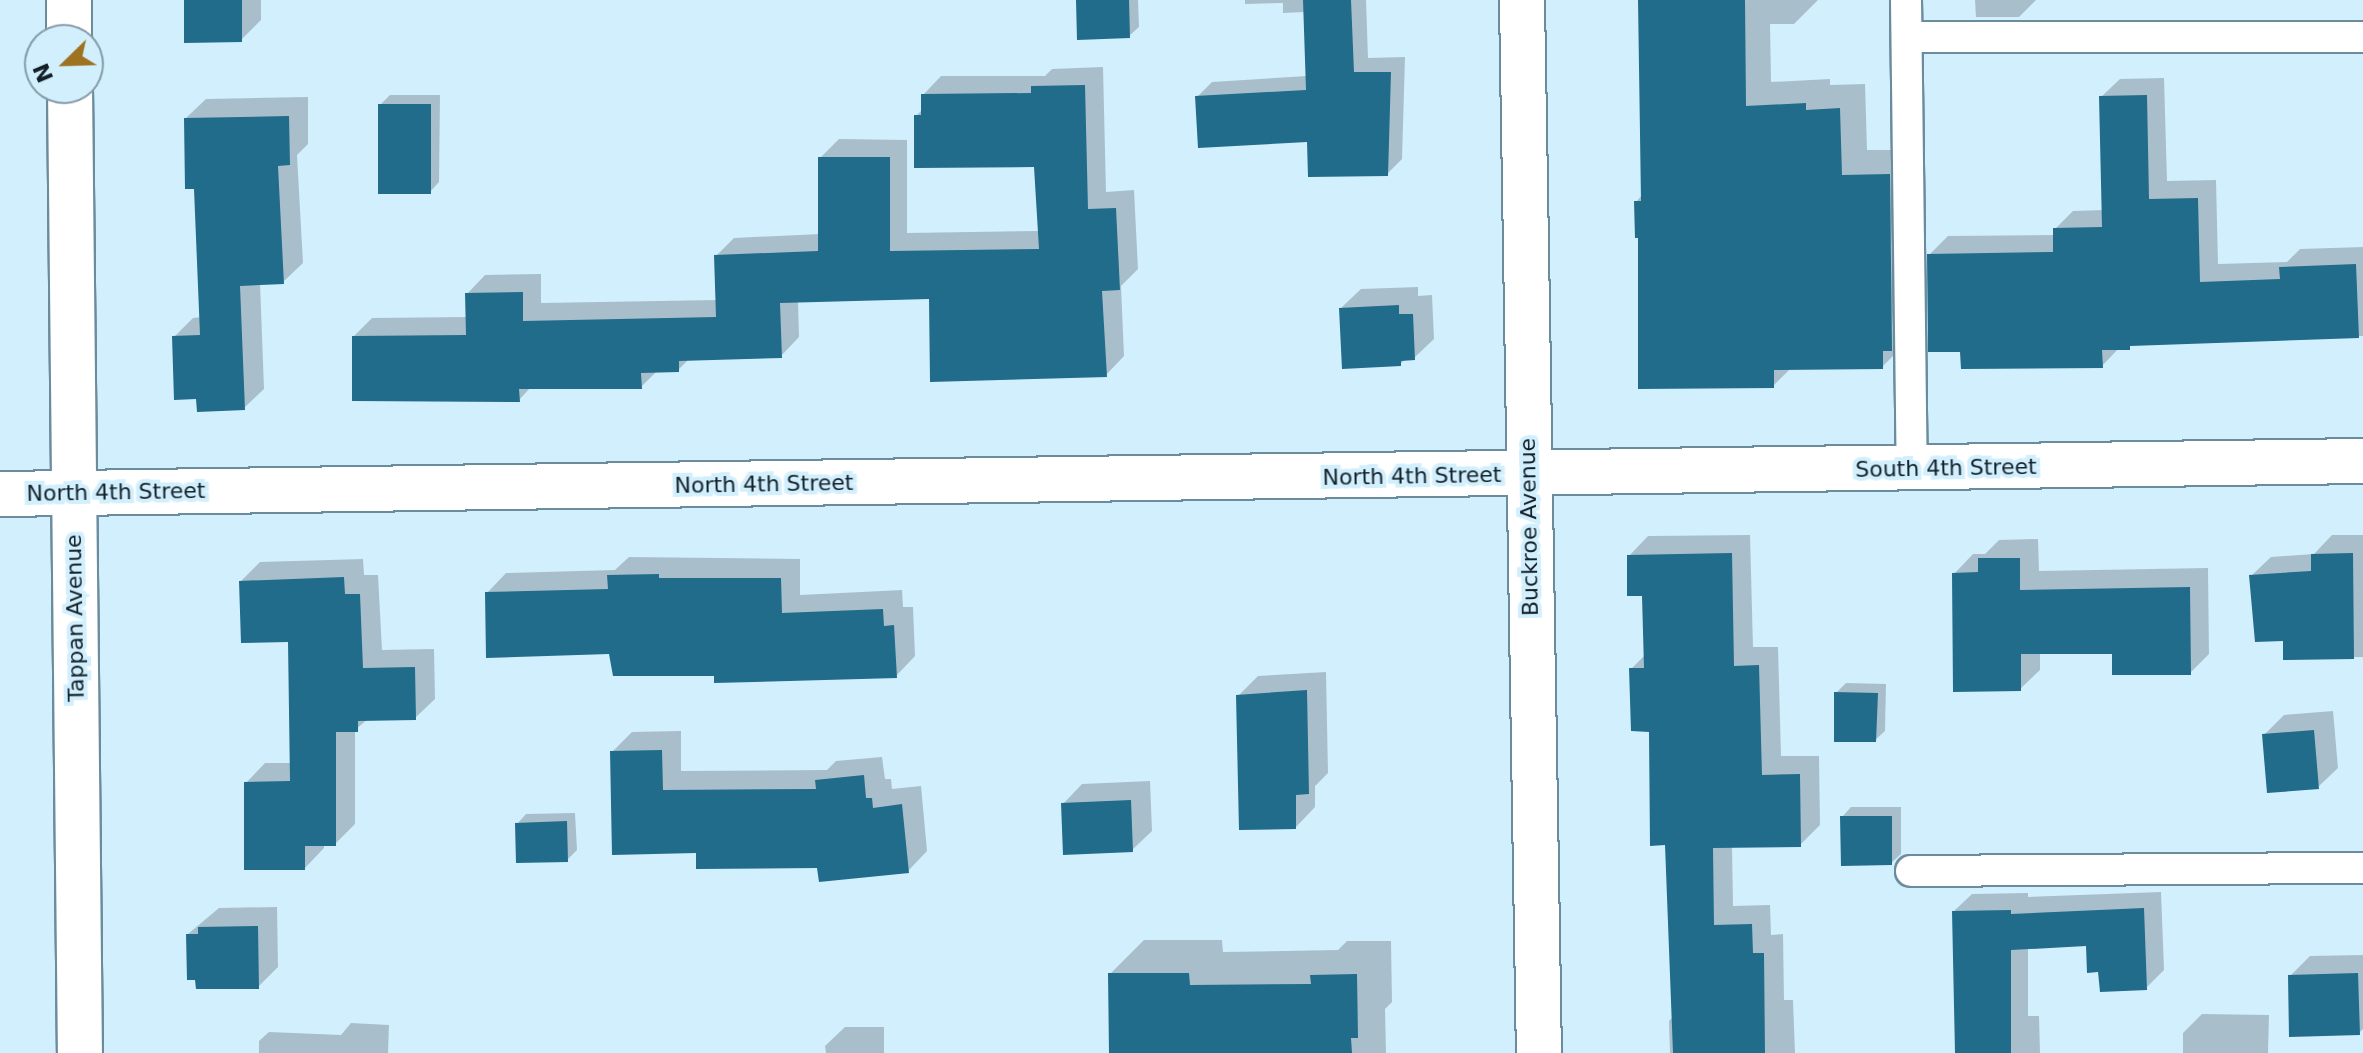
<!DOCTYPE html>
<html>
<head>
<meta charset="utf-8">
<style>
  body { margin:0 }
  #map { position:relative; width:2363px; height:1053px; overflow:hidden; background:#d2effe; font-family:"DejaVu Sans",sans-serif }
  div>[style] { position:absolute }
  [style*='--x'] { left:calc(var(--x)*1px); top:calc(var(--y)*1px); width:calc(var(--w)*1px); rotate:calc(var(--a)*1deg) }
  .shadow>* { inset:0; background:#0003 }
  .building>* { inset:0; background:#216b8b }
  .roads { filter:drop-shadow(2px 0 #6b8c9d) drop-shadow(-2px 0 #6b8c9d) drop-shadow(0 2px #6b8c9d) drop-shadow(0 -2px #6b8c9d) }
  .lane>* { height:30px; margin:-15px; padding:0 15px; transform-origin:15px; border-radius:15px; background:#fff }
  .street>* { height:44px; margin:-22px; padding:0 22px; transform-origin:22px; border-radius:22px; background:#fff }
  .secondary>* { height:44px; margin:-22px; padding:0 22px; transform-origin:22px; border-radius:22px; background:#fff }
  span { translate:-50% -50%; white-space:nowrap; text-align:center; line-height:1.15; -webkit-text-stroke:8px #d2effe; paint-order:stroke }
  .street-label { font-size:22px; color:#132027 }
  .north { position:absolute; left:24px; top:24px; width:80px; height:80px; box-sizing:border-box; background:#d2effe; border:2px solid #869ca8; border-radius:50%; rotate:247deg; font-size:22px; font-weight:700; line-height:32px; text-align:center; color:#132027 }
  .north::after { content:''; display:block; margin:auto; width:28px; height:36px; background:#9d7321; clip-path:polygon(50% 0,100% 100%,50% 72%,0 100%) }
</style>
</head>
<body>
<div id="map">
  <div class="shadow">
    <div style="clip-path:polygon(185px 0,261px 0,261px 20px,241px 40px)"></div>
    <div style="clip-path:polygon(1078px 0,1138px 0,1139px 27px,1129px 36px)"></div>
    <div style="clip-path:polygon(1245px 0,1366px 0,1368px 58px,1405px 57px,1402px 159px,1387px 174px,1197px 97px,1212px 82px,1307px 76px,1305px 12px,1283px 13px,1283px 3px,1245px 4px)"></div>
    <div style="clip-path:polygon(1640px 0,1818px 0,1794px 24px,1770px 24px,1771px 82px,1830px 79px,1830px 85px,1865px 84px,1867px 150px,1915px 150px,1907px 342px,1882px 367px,1791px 368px,1773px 386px,1640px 236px,1636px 202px,1643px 194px)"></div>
    <div style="clip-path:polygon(1975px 0,2036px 0,2019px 17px,1976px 17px)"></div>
    <div style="clip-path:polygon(1103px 67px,1106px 192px,1134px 190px,1138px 269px,1121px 286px,1124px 356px,1106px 375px,931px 297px,798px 301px,799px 337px,781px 356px,690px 358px,678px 370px,658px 370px,641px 387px,531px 387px,519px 400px,354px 336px,372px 318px,467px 317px,467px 294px,485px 275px,541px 274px,541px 303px,718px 300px,716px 256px,734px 238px,820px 234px,820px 158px,839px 139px,907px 140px,907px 233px,1040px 231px,1036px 165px,916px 116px,923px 109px,923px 95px,941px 76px,1045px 76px,1052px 69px)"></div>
    <div style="clip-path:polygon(2164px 78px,2167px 181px,2216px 180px,2218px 264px,2287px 262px,2300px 249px,2363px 247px,2363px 336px,2133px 344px,2119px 348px,2102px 366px,1929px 255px,1948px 236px,2055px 235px,2055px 229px,2073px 211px,2104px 210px,2101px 97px,2120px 79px)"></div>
    <div style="clip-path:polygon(390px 95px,440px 95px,439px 182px,430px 192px,380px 105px)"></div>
    <div style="clip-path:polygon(308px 97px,308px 144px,297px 155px,303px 263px,283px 282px,260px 283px,264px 389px,244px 408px,198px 397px,174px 337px,193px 318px,202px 317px,196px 187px,186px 118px,206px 99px)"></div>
    <div style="clip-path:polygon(1418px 287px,1418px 296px,1432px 295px,1434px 339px,1414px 358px,1406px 359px,1400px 364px,1341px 308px,1361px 289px)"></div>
    <div style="clip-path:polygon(1750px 535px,1753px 647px,1778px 647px,1781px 756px,1819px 756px,1820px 825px,1800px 845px,1732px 846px,1733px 906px,1770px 905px,1771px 935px,1783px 934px,1784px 1000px,1793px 1000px,1795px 1053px,1670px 1053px,1669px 1021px,1673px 1017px,1667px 843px,1651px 731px,1631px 669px,1646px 654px,1644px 594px,1629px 556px,1648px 536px)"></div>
    <div style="clip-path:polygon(2332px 535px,2363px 535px,2363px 657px,2285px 658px,2285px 639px,2251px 576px,2271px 557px,2314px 554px)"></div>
    <div style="clip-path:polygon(2038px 539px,2039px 571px,2208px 568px,2209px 654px,2190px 673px,2114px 652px,2040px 652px,2040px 670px,2020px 689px,1954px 574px,1973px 554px,1985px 554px,1999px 540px)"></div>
    <div style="clip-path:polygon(629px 557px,800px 559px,800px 595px,902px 590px,903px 607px,913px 607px,915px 656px,896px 676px,716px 674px,610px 652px,487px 593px,506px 573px,615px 570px)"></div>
    <div style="clip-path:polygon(363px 559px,364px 575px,378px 575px,382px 650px,434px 649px,435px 699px,415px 718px,368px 719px,355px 730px,355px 824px,335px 844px,324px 844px,324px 848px,305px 868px,246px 783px,265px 763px,292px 763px,290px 640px,241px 581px,260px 562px)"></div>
    <div style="clip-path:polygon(1326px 672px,1328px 773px,1315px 786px,1315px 807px,1296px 827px,1238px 696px,1258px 676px)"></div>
    <div style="clip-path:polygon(1846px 683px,1886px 684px,1885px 731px,1875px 740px,1836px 693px)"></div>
    <div style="clip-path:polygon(2333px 711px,2338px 768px,2318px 787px,2264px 735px,2284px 715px)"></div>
    <div style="clip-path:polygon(681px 731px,681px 771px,827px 770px,836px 761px,882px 757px,885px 779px,891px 779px,892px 789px,921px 786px,927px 851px,908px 871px,819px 866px,698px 851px,612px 752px,632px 732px)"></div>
    <div style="clip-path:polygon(1150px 781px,1152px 831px,1132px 850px,1063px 804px,1082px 784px)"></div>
    <div style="clip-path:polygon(1851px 807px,1901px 807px,1901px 854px,1891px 863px,1842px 817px)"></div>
    <div style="clip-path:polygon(575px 813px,577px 850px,567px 860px,517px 824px,526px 814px)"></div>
    <div style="clip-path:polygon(2161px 892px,2164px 970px,2146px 988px,2100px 970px,2088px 943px,2028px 947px,2028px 1016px,2039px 1016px,2040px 1053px,1956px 1053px,1954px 911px,1972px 894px,2028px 893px,2028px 897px)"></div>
    <div style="clip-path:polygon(277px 907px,278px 967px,258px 987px,188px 934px,219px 908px)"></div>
    <div style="clip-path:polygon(1144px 940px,1222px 940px,1223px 952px,1338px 950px,1347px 941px,1391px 941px,1392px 1002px,1385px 1009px,1386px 1053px,1111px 1053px,1110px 974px)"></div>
    <div style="clip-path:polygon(2363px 955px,2363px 1029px,2359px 1033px,2290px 976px,2310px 956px)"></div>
    <div style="clip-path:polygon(2202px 1014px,2269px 1015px,2268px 1053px,2183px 1053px,2183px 1033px)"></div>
    <div style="clip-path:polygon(351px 1023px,389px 1025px,388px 1053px,259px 1053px,259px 1041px,269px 1032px,341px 1035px)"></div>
    <div style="clip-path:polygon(845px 1027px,884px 1027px,884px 1053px,826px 1053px,825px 1046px)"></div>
  </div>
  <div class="building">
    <div style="clip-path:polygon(184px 0,242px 0,242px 42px,184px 43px)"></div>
    <div style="clip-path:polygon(1076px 0,1129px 0,1130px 38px,1077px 40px)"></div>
    <div style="clip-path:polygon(1303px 0,1351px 0,1354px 72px,1391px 72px,1388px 176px,1308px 177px,1307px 142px,1198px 148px,1195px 96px,1306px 90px)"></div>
    <div style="clip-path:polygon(1638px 0,1745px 0,1746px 106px,1806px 103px,1806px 110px,1840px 108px,1842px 175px,1890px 174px,1892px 351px,1883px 351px,1883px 369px,1774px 370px,1774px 388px,1638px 389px,1638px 238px,1635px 238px,1634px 201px,1641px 201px)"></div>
    <div style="clip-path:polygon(1085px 85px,1088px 209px,1116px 208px,1120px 290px,1102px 291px,1107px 377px,930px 382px,929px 299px,780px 303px,782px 358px,679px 361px,679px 372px,641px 373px,642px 389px,519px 389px,520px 402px,352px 401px,352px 336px,466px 335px,465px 293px,523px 292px,523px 321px,716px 317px,714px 255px,818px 251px,818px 157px,890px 157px,890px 251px,1039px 249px,1034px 167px,914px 168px,914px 115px,921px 115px,921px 94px,1031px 93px,1031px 86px)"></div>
    <div style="clip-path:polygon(2147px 95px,2149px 199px,2198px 198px,2200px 282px,2280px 279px,2279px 267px,2356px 264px,2359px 338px,2130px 346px,2130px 350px,2102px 350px,2103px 368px,1961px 369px,1960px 352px,1928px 352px,1927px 254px,2053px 252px,2053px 228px,2102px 227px,2099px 96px)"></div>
    <div style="clip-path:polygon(378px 104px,431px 104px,431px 194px,378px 194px)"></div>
    <div style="clip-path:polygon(289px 116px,290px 165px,278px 166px,284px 284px,240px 286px,245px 410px,197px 412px,196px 399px,174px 400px,172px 336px,200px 335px,194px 189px,185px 189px,184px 118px)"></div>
    <div style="clip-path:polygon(1399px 305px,1399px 314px,1413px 314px,1415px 360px,1401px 361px,1401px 366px,1342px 369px,1339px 308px)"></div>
    <div style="clip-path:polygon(1732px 553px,1734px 666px,1759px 665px,1762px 775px,1800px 774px,1801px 847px,1713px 848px,1714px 925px,1752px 924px,1753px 953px,1764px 953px,1765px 1053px,1673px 1053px,1665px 845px,1650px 846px,1649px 732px,1631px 731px,1629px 668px,1644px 668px,1642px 596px,1627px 596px,1627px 555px)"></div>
    <div style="clip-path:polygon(2353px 553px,2354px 659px,2283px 660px,2283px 641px,2255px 642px,2249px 575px,2311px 571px,2311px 554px)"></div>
    <div style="clip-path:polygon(1978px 558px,2020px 558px,2020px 590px,2190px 587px,2191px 675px,2112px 675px,2112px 654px,2021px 654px,2021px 691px,1953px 692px,1952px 573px,1978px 572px)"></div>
    <div style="clip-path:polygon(659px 574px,659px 578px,781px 578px,782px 613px,883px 609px,884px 626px,894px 625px,897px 678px,714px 683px,714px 676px,613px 676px,609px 654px,486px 658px,485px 592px,608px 589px,607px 575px)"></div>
    <div style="clip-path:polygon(344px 577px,345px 594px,360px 594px,363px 668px,415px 667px,416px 720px,358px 721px,358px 732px,336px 732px,336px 846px,305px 846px,305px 870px,244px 870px,244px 782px,290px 781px,288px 642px,241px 643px,239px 581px)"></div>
    <div style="clip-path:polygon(1307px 690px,1309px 794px,1296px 795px,1296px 829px,1239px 830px,1236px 695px)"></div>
    <div style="clip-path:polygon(1834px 692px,1878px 693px,1876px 742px,1834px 742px)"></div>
    <div style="clip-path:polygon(2314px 730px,2319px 789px,2267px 793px,2262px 734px)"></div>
    <div style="clip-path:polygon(662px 750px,663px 790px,816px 789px,815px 780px,864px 775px,866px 798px,872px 798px,873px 808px,902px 804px,909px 873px,819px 882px,817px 868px,696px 869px,696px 853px,612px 855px,610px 751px)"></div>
    <div style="clip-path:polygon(1131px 800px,1133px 852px,1063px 855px,1061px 803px)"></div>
    <div style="clip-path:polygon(1840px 816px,1892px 816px,1892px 865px,1841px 866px)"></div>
    <div style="clip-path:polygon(567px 821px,568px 862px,516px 863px,515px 823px)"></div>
    <div style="clip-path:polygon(2144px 908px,2147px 990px,2100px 992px,2098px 972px,2087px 973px,2086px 946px,2011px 950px,2011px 1053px,1955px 1053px,1952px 911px,2011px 910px,2011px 914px)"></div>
    <div style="clip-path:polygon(258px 926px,259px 989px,196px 989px,195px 980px,187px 980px,186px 934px,198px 934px,198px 927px)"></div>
    <div style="clip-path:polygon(1108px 973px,1189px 973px,1190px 985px,1311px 984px,1310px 975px,1357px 974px,1358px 1038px,1351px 1038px,1352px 1053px,1109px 1053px)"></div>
    <div style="clip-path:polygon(2358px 973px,2360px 1035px,2289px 1037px,2288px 975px)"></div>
  </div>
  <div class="roads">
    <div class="lane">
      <div style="--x:1906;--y:0;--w:468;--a:89.3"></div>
      <div style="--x:1908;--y:37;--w:455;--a:0"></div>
      <div style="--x:1911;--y:871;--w:452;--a:-0.4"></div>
    </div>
    <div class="street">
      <div style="--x:69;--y:0;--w:40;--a:90"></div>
      <div style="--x:70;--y:88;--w:965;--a:89.41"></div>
      <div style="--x:0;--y:494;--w:2363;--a:-0.8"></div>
    </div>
    <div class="secondary">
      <div style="--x:1522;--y:0;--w:1053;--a:89.08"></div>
    </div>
  </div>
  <div class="street-label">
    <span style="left:1946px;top:468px;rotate:-1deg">South 4th Street</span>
    <span style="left:1412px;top:476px;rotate:-1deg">North 4th Street</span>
    <span style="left:764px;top:484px;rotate:-1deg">North 4th Street</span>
    <span style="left:116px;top:492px;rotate:-1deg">North 4th Street</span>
    <span style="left:1529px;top:527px;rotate:-91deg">Buckroe Avenue</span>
    <span style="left:75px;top:618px;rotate:-91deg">Tappan Avenue</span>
  </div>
  <div class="north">N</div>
</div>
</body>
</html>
